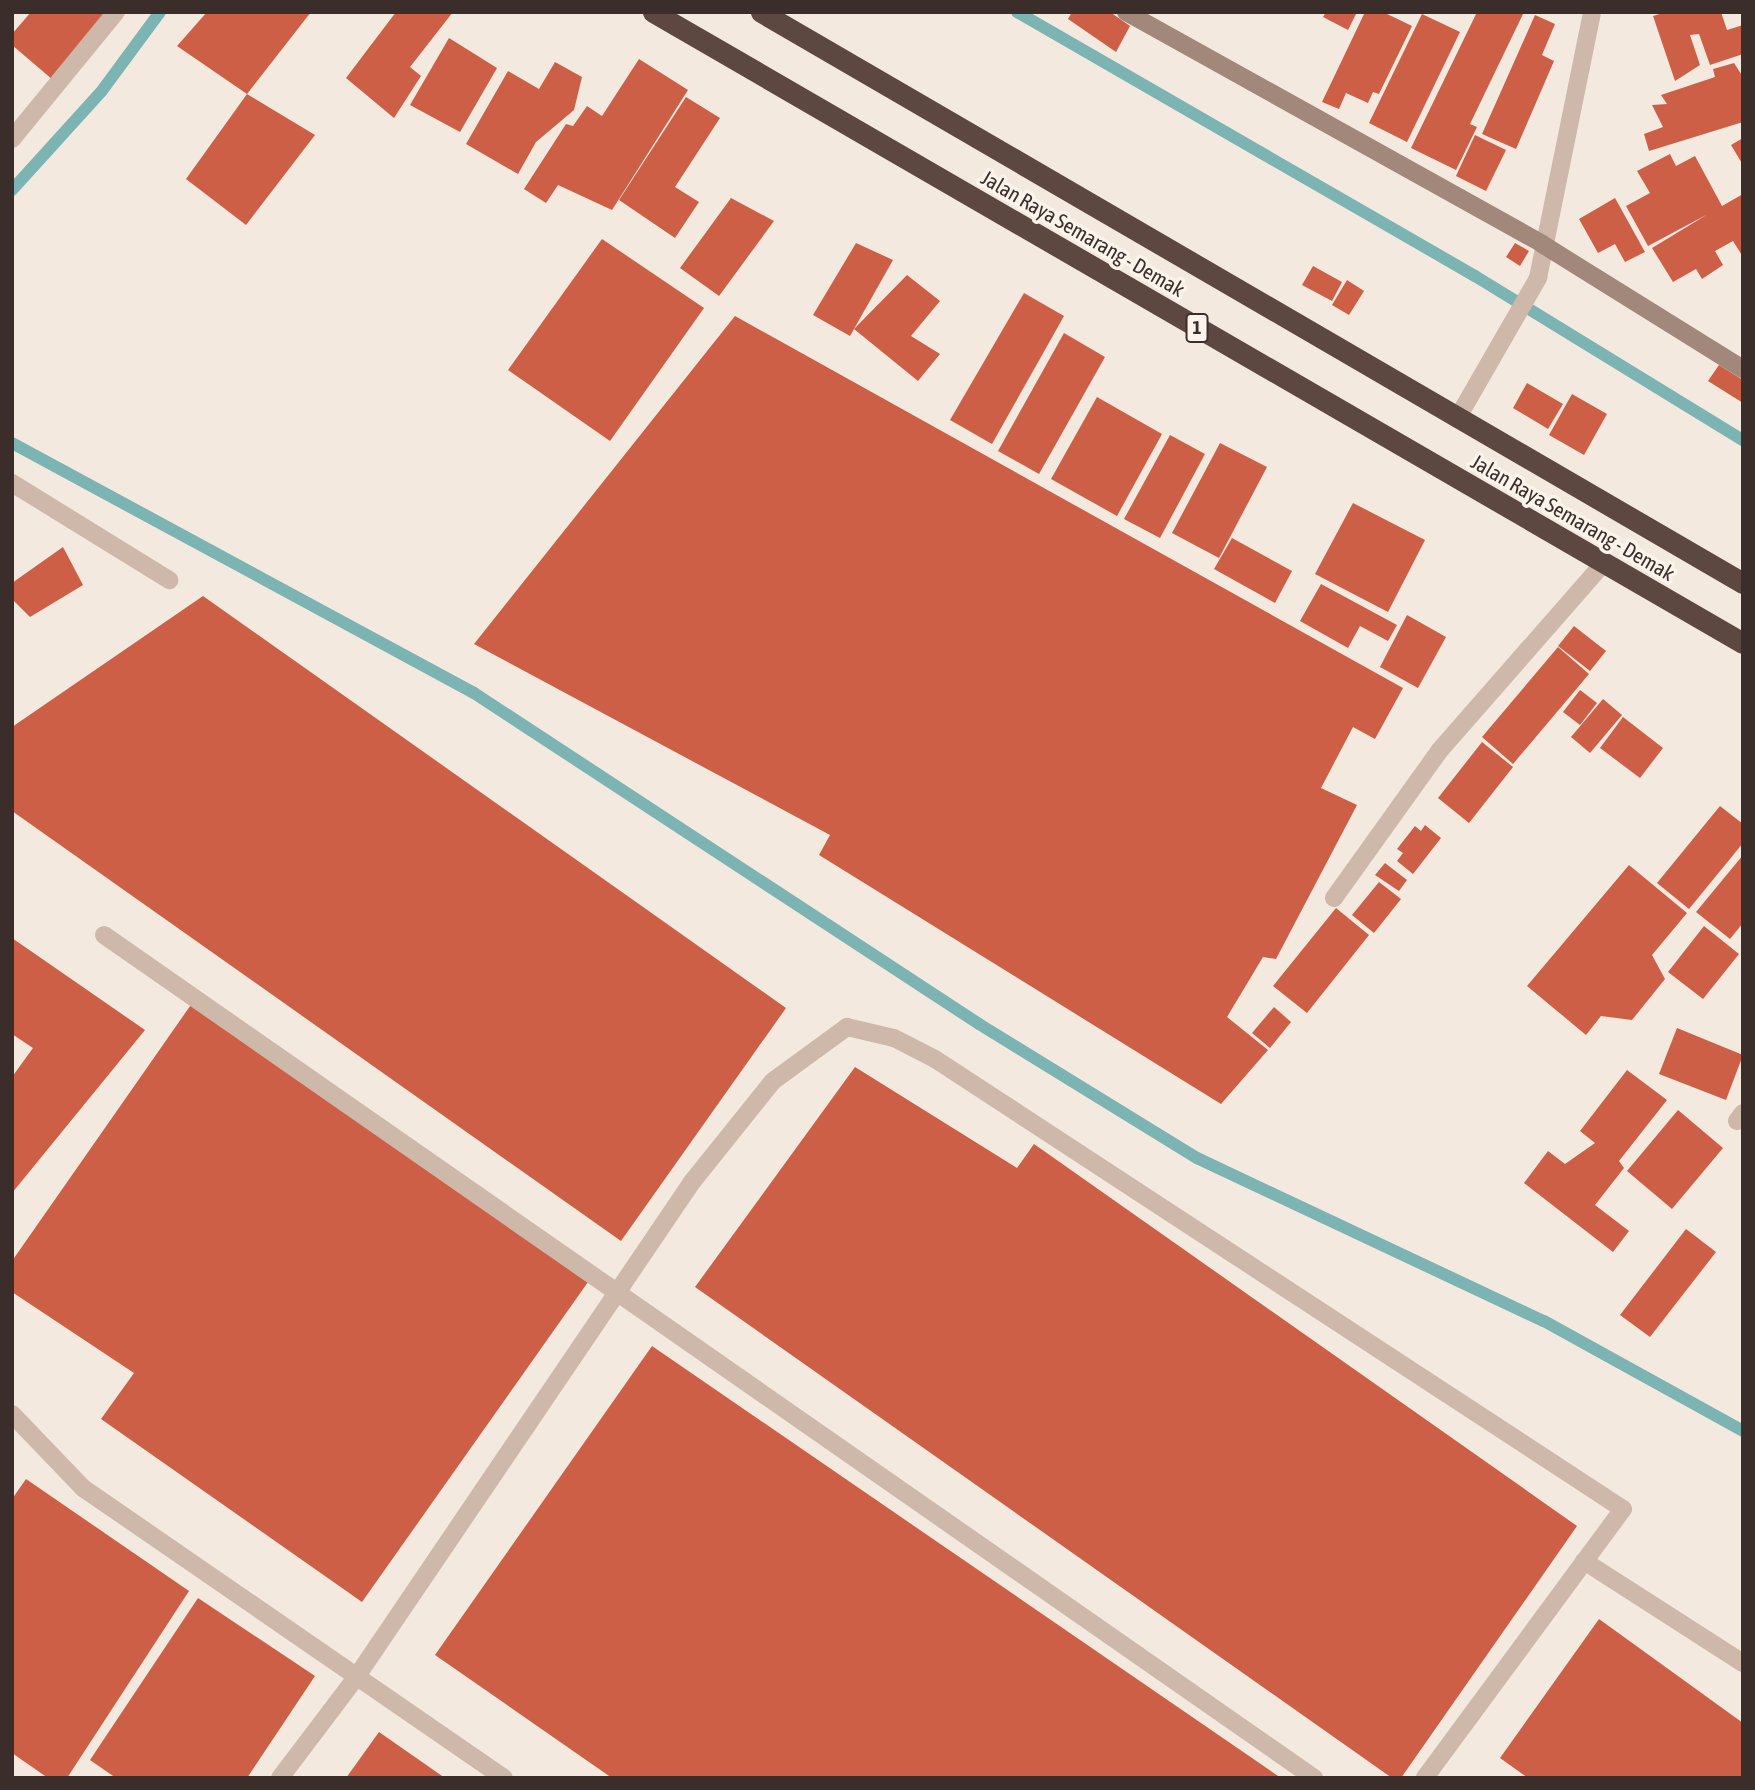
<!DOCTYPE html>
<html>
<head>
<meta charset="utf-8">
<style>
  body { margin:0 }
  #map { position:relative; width:1755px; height:1790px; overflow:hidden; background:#f4e9df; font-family:"Asap Condensed",sans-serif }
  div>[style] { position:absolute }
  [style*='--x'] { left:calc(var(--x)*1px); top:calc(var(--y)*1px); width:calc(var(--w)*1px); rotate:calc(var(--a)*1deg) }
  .stream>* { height:12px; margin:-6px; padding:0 6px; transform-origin:6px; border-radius:6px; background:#7cb3b3 }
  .building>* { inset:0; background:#cc5f46 }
  .lane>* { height:18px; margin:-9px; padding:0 9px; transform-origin:9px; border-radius:9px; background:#ceb8aa }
  .street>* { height:18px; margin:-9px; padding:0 9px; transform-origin:9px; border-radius:9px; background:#ceb8aa }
  .secondary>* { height:18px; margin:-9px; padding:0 9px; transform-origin:9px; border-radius:9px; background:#a2877b }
  .highway>* { height:21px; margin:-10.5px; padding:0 10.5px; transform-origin:10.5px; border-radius:10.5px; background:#5c4841 }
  span { translate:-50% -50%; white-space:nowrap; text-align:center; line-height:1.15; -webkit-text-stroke:7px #fbf4ec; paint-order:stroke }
  .shield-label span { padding:2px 5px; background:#fbf4ec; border:2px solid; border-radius:5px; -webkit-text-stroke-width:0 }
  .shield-label { font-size:19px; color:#3b2e2a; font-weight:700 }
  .street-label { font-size:21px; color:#3b2e2a }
  .frame { position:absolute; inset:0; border:14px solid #3b2e2a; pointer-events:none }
</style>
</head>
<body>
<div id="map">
  <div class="stream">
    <div style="--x:1017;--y:12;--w:529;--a:29.96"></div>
    <div style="--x:1475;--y:276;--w:314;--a:31.5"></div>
    <div style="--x:12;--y:190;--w:132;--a:-47.8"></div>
    <div style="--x:101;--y:92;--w:99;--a:-53.6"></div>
    <div style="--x:12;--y:443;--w:525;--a:28.42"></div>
    <div style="--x:474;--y:693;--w:604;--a:33.24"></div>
    <div style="--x:979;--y:1024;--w:256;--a:31.6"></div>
    <div style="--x:1197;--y:1158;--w:383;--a:25.2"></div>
    <div style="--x:1544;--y:1321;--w:227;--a:28.9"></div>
  </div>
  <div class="building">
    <div style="clip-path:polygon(31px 12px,111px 12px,53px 80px,12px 45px,12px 34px)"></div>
    <div style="clip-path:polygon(207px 12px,311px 12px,247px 94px,177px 46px)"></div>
    <div style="clip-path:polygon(396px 12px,453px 12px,410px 67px,421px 76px,394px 118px,346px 78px)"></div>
    <div style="clip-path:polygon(1072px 12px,1110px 12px,1130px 26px,1116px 52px,1068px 19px)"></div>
    <div style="clip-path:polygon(1326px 12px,1357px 12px,1348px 30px,1323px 17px)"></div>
    <div style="clip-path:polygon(1365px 12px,1383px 12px,1412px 26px,1379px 94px,1373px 92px,1368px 103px,1346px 93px,1339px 109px,1322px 102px)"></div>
    <div style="clip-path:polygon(1477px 12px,1524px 12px,1470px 124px,1477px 127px,1456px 170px,1411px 148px)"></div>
    <div style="clip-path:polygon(1666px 12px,1721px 12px,1727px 30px,1743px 25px,1743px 54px,1710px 65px,1699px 34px,1690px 35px,1700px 65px,1675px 81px,1653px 16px)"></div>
    <div style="clip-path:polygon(1422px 14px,1460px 32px,1407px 142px,1369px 123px)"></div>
    <div style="clip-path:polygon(1535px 15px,1555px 24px,1542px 55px,1554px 61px,1516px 149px,1482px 134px)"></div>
    <div style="clip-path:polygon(449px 38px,497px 68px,460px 132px,410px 105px)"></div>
    <div style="clip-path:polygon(639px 59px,688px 90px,612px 210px,558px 185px,546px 203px,524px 189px,566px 124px,573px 126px,587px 106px,602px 116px)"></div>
    <div style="clip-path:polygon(555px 62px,582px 77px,574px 110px,536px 142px,518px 174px,466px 144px,508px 71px,539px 89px)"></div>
    <div style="clip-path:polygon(1734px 63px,1743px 77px,1743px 122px,1649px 151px,1644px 134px,1663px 127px,1652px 105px,1667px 104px,1661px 95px,1715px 77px,1713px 69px)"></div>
    <div style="clip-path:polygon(247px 94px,315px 135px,246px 225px,186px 179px)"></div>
    <div style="clip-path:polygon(686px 97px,720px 118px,675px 187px,699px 202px,675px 238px,619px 200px)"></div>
    <div style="clip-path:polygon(1475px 135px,1506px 150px,1486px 191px,1456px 176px)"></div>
    <div style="clip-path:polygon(1743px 138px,1743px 165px,1731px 145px)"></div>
    <div style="clip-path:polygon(1670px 154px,1676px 166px,1695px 156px,1722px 206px,1743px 194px,1743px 257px,1733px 241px,1715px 251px,1723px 265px,1702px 279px,1696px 269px,1673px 282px,1652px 248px,1708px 214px,1648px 246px,1626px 206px,1650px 193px,1637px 171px)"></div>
    <div style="clip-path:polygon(731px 198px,774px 221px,719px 296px,680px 268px)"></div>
    <div style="clip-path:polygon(1615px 198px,1645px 252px,1625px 262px,1615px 244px,1598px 253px,1579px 219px)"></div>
    <div style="clip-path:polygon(602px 239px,704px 308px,610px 441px,508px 370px)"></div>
    <div style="clip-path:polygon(856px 243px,893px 260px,850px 336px,813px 315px)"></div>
    <div style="clip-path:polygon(1515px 243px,1529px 251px,1520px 266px,1506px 257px)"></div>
    <div style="clip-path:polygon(1313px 266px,1342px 282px,1332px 301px,1302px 285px)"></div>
    <div style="clip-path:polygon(907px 275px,940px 301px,911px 336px,940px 354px,918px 381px,854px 329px)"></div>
    <div style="clip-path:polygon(1347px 280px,1364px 291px,1349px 315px,1332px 305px)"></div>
    <div style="clip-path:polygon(1024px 293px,1064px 316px,992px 444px,950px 420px)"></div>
    <div style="clip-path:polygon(735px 316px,1403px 688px,1375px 739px,1353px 727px,1321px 788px,1357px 805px,1276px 959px,1263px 957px,1227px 1017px,1268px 1050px,1221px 1104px,819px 855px,830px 835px,474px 644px)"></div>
    <div style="clip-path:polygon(1064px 333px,1105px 357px,1039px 474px,998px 451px)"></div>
    <div style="clip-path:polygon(1719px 365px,1743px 380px,1743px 403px,1708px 381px)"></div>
    <div style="clip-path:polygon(1527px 383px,1563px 404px,1548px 429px,1513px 408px)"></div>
    <div style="clip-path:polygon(1572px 394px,1607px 414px,1584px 455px,1549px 435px)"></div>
    <div style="clip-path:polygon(1097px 397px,1162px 434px,1117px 516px,1051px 479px)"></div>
    <div style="clip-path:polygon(1170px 435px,1205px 454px,1160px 538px,1124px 519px)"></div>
    <div style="clip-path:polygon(1220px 443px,1267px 467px,1219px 558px,1172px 533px)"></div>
    <div style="clip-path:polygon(1353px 503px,1425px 540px,1388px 612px,1315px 574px)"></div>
    <div style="clip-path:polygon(1232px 538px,1292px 571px,1275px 603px,1214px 569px)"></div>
    <div style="clip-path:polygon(63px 547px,83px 585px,30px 617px,12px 599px,12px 583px)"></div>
    <div style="clip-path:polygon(1321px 584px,1397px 625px,1388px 641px,1360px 626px,1348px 648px,1300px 621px)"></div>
    <div style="clip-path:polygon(203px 596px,786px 1008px,621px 1241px,12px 811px,12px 727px)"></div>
    <div style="clip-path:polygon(1407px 615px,1446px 637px,1418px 688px,1380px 667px)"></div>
    <div style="clip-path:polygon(1574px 626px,1606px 651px,1590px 671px,1558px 646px)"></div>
    <div style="clip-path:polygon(1558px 647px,1589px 674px,1513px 764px,1482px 737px)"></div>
    <div style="clip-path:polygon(1580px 690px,1597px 703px,1580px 725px,1563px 712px)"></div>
    <div style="clip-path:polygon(1603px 699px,1622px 715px,1590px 753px,1571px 737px)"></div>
    <div style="clip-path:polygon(1623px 717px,1663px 748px,1640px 778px,1600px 748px)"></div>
    <div style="clip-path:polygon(1482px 742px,1513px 767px,1469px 823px,1438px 798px)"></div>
    <div style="clip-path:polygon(1720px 806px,1743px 824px,1743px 843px,1689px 909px,1657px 883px)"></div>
    <div style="clip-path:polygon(1425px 825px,1441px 838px,1413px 874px,1397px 861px,1403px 853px,1397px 849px,1415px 826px,1421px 831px)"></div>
    <div style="clip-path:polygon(1743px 855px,1743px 923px,1730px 939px,1696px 912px)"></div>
    <div style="clip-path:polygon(1385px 863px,1407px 880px,1399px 891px,1375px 875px)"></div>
    <div style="clip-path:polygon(1629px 865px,1687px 913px,1652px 955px,1665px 979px,1632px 1020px,1601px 1016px,1586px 1035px,1527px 986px)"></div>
    <div style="clip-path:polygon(1379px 882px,1401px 899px,1374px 933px,1352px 915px)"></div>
    <div style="clip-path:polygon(1336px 908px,1369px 935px,1307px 1013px,1273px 986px)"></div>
    <div style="clip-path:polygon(1704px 926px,1739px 954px,1703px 999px,1668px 972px)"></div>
    <div style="clip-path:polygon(12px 938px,145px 1030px,12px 1193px,12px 1077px,33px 1048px,12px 1034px)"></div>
    <div style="clip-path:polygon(195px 999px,593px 1275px,362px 1602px,101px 1419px,134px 1373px,12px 1292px,12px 1261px)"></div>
    <div style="clip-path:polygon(1274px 1007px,1291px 1022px,1270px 1048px,1252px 1033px)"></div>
    <div style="clip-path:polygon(1677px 1028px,1743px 1055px,1726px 1100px,1659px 1074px)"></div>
    <div style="clip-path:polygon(855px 1067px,1017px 1168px,1034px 1144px,1577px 1526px,1401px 1778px,1392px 1778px,695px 1287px)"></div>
    <div style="clip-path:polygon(1627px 1070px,1667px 1100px,1619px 1161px,1624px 1168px,1595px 1205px,1629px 1231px,1613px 1252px,1524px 1183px,1548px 1151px,1565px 1164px,1595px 1143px,1580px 1131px)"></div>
    <div style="clip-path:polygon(1678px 1110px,1723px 1148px,1672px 1209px,1627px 1171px)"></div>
    <div style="clip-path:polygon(1686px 1229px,1716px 1252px,1650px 1337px,1620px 1315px)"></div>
    <div style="clip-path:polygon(652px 1346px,1281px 1778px,612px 1778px,435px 1655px)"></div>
    <div style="clip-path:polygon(26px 1479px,189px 1591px,67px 1778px,48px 1778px,12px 1753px,12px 1499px)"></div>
    <div style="clip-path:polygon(198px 1598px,315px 1676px,247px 1778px,116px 1778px,90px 1760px)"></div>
    <div style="clip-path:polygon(1599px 1619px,1743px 1723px,1743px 1778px,1528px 1778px,1500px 1758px)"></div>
    <div style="clip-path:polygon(379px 1732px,445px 1778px,346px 1778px)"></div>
  </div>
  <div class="lane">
    <div style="--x:1334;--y:898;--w:182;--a:-54.4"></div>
    <div style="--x:1440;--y:750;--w:247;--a:-48.8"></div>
    <div style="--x:104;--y:935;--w:1475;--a:34.86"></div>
    <div style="--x:12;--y:1414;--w:103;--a:46.2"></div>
    <div style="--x:83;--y:1488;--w:511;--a:34.56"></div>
    <div style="--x:1584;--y:1561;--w:189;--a:32.7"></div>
    <div style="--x:280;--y:1778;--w:124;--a:-52.9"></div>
    <div style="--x:355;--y:1679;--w:600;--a:-55.86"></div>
    <div style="--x:692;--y:1182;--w:129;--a:-51.3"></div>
    <div style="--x:773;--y:1081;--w:92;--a:-36.1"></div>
    <div style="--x:847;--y:1027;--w:48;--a:13.2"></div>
    <div style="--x:894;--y:1038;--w:46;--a:27.1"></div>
    <div style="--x:935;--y:1059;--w:822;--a:33.19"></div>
    <div style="--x:1623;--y:1509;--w:334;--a:126.4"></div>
  </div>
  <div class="street">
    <div style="--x:12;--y:139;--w:164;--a:-50.7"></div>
    <div style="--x:1457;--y:419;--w:163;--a:-60.1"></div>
    <div style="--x:1538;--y:278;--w:271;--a:-78.5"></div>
    <div style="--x:12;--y:483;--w:185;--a:31.7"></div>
    <div style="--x:1737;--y:1121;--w:10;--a:-53"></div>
  </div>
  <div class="secondary">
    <div style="--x:1126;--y:12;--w:476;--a:29.1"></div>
    <div style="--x:1542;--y:244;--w:237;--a:31.9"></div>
  </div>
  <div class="highway">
    <div style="--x:653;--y:12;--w:1259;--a:30.07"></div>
    <div style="--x:761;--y:12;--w:1136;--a:30.18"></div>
  </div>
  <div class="shield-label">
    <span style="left:1197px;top:328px">1</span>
  </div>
  <div class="street-label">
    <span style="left:1083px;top:233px;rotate:30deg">Jalan Raya Semarang - Demak</span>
    <span style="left:1573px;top:517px;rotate:30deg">Jalan Raya Semarang - Demak</span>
  </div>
  <div class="frame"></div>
</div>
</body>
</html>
